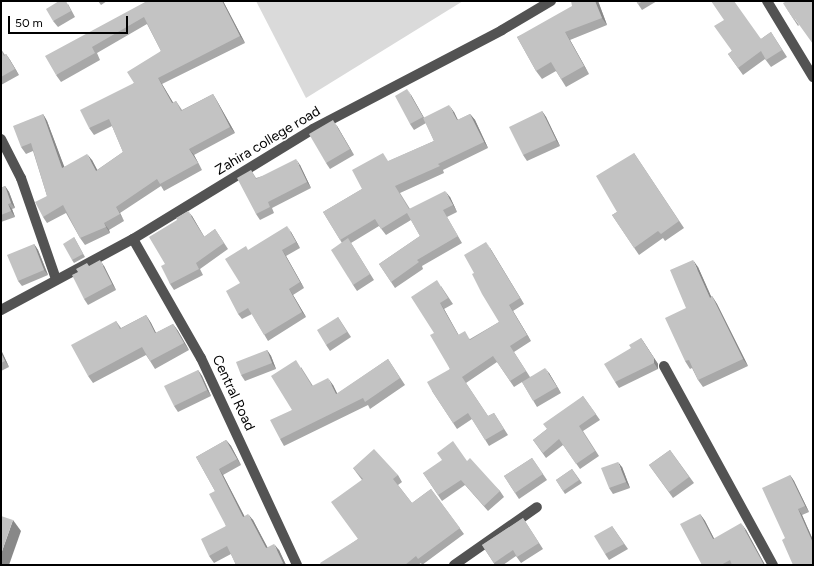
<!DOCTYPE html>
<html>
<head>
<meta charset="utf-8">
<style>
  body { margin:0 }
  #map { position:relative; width:814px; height:566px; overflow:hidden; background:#fff; font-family:Figtree,sans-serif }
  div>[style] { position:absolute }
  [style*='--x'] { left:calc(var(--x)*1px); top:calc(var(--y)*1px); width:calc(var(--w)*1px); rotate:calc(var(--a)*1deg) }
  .green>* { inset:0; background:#dadada }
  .minor>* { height:10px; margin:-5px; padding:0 5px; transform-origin:5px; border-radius:5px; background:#535353 }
  .wall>* { inset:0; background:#a8a8a8 }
  .shaded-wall>* { inset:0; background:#888 }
  .building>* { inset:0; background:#c3c3c3 }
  span { translate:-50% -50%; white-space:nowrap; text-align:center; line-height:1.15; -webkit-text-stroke:3px #fff; paint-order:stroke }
  .street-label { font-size:14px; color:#000 }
  .frame { position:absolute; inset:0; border:2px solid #000; pointer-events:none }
  .scale { position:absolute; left:8px; top:16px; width:120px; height:18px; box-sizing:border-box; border:2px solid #000; border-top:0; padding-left:5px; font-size:12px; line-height:14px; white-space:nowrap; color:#000; -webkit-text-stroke:3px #fff; paint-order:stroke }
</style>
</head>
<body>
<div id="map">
  <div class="green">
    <div style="clip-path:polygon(256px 1px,463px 1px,306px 98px)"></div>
  </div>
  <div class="minor">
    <div style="--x:767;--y:1;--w:89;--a:58.8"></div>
    <div style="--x:1;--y:139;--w:44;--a:62.9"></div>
    <div style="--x:21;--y:178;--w:107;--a:70.9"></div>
    <div style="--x:133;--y:239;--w:137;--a:60.3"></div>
    <div style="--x:201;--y:358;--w:228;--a:65.1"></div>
    <div style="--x:1;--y:310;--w:150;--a:-28.3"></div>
    <div style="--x:133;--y:239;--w:211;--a:-31.4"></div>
    <div style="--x:313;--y:129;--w:213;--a:-27.6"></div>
    <div style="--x:502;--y:30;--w:57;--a:-30.6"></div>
    <div style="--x:664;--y:366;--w:227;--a:61.3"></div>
    <div style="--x:454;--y:565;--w:101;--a:-34.9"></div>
  </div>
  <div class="wall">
    <div style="clip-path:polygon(98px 1px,107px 1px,101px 5px)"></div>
    <div style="clip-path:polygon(147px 1px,223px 1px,245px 43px,162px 84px,173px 103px,176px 101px,182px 110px,213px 94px,217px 101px,235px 133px,194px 155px,202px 170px,164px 191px,161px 186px,120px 213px,124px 221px,109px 230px,110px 233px,85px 245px,80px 238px,66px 213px,47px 223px,43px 217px,47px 196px,33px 151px,26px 154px,21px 147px,43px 114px,47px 121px,64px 167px,92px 160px,97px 170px,123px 152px,112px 126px,94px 135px,89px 128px,134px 83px,161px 51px,147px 24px,97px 53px,100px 60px,61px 82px,56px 75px)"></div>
    <div style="clip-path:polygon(598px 1px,607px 25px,570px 40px,589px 74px,566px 87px,556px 71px,542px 79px,536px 71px,517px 37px)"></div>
    <div style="clip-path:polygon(636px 1px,657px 1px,642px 10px)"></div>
    <div style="clip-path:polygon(783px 3px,799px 25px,798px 26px)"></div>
    <div style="clip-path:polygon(68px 4px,75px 17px,58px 27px,53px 21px)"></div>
    <div style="clip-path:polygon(724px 20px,761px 39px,771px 32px,787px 57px,771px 67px,765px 59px,743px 75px,728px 54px,732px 51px)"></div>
    <div style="clip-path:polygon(1px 49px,5px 55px,6px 54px,10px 60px,19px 75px,1px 85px)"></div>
    <div style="clip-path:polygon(411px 95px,424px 118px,454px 112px,458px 120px,470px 114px,475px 120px,488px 148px,443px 170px,444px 173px,400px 193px,410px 209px,450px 197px,457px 212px,447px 217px,462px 243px,422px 266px,423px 269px,395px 288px,379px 264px,420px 236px,411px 220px,386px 235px,379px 226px,351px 243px,374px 280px,357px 291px,353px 285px,342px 243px,323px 212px,362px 189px,389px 161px,434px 141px,426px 123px,414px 130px,410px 124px)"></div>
    <div style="clip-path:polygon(542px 111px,546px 117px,560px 146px,527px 161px,523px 155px)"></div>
    <div style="clip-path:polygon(337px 126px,354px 155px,330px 169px,326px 163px)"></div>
    <div style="clip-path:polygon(634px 153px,684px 228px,665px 241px,663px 238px,639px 255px,612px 215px,617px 212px)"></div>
    <div style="clip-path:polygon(300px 165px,311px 188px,272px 208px,274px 213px,260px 220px,256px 214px,251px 170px,256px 178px)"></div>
    <div style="clip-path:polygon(5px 186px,9px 192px,15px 208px,12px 209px,15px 217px,1px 222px,1px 188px)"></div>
    <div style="clip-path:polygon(192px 216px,204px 237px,215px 229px,228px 249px,200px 269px,203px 275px,174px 290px,170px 284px,165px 264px,177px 220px)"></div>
    <div style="clip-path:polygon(291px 232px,300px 248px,286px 256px,304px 288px,293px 295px,306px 317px,268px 341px,252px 314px,242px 319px,238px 314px,240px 283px,249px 250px)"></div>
    <div style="clip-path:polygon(74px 237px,85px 257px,74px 263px,72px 260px)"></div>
    <div style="clip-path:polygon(34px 244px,38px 250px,48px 275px,22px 286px,18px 281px)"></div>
    <div style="clip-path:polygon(490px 248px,524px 304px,513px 311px,531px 341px,514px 352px,530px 377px,549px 373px,561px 393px,537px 407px,522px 382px,514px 387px,497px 362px,466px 383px,488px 416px,494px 413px,508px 435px,489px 446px,472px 419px,457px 429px,432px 391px,450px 369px,434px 333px,441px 286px,453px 304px,444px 309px,458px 335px,470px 339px,499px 322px)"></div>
    <div style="clip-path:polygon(89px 266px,104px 266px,116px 290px,88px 305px,84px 299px)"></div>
    <div style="clip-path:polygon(698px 267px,711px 297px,712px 296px,717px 304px,748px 366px,703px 387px,698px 380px,692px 368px,690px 369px,685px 361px,686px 308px)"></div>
    <div style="clip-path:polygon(146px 315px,151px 323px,156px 333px,173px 324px,178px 331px,189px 350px,155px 369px,150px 361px,146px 355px,93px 383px,88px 376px,116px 321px,121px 328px)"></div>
    <div style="clip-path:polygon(338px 317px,351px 337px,330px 351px,326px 345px)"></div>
    <div style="clip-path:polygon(641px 338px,658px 364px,658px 369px,619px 388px,615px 382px)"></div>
    <div style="clip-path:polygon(1px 350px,9px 367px,1px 371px)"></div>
    <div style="clip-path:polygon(267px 350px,271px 356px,276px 369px,245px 381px,241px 375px)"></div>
    <div style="clip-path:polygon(388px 359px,405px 385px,370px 409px,368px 405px,284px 446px,280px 439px,292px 410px,301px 367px,313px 386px,333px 385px,337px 394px)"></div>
    <div style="clip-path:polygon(198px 370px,202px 376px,211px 396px,178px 412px,174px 406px)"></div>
    <div style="clip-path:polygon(583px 396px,600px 420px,583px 431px,599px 456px,580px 469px,563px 445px,546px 458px,533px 440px,547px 429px)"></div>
    <div style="clip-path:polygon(226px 440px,231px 446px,241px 465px,223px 475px,244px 516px,253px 520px,267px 547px,279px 550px,286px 565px,236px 565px,231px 554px,214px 563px,209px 556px,226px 526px,215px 491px,196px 457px)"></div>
    <div style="clip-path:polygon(670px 450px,694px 483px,673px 498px,649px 465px)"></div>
    <div style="clip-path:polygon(532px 458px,547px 480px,519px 499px,504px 476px)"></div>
    <div style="clip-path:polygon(467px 461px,500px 491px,504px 497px,488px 511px,465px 485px,442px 501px,423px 473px)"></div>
    <div style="clip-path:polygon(622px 467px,630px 488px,613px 494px,609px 488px)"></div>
    <div style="clip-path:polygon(353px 468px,398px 475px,402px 482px,398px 485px,412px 503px,431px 489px,464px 534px,422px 565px,421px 563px,418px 565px,321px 565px,358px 539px,362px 480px)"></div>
    <div style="clip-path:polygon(572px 469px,582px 483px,565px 494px,556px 480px)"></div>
    <div style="clip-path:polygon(790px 475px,794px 481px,809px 512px,802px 515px,813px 540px,813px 565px,785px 538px)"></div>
    <div style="clip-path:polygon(700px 514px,705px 521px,714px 539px,746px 530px,765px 565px,702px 565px)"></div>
    <div style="clip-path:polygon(523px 518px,543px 549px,521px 563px,516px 556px,503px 565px,495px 565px,482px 545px)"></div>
    <div style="clip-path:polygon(612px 526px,628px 549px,609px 560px,605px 554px)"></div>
  </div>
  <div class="shaded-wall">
    <div style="clip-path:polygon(222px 1px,223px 1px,245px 43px,240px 36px)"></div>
    <div style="clip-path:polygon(595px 1px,598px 1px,607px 25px,602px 18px)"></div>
    <div style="clip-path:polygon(565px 32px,570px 40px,589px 74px,584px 66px)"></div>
    <div style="clip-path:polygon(6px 54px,10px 60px,19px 75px,15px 69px)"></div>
    <div style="clip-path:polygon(158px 78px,162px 84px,177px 109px,172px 103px)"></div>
    <div style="clip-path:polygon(407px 89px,411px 95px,427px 123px,423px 117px)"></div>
    <div style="clip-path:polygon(213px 94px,217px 101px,235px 133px,230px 127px)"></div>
    <div style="clip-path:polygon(449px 105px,454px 112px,461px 127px,457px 120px)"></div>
    <div style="clip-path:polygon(542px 111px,546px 117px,560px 146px,556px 140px)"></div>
    <div style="clip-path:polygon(43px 114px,47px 121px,67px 174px,62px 168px)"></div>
    <div style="clip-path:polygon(470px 114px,475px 120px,488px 148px,484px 142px)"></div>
    <div style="clip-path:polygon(333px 120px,337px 126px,354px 155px,350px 149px)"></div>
    <div style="clip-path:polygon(189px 149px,194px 155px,202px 170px,198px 163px)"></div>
    <div style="clip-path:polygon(87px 154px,92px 160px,101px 177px,96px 171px)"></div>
    <div style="clip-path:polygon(296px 159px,300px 165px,311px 188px,307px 182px)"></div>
    <div style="clip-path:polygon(5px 186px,9px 192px,15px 208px,11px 203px)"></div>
    <div style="clip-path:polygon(445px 191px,450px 197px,457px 212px)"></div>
    <div style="clip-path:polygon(8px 204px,12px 209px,15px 217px,11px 211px)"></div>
    <div style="clip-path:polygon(116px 207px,120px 213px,124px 221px)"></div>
    <div style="clip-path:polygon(188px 211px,192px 216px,208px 243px,204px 237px)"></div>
    <div style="clip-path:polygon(104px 223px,109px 230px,110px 233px,106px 227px)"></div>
    <div style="clip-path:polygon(287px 226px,291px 232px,300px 248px,296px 242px)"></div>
    <div style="clip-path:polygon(486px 242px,490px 248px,524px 304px,520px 298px)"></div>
    <div style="clip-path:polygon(34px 244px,38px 250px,48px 275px,44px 270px)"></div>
    <div style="clip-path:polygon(282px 250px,286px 256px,304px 288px,300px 282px)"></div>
    <div style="clip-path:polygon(100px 260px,104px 266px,116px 290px,112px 284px)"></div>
    <div style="clip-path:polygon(693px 260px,698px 267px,715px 305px,710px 298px)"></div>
    <div style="clip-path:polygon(289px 289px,293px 295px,306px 317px,302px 312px)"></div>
    <div style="clip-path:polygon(712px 296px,717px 304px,748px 366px,743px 359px)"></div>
    <div style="clip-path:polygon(440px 303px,444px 309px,462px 341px,458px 335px)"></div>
    <div style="clip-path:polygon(509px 305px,513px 311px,531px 341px,527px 335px)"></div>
    <div style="clip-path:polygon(146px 315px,151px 323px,160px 341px,155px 333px)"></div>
    <div style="clip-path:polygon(173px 324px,178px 331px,189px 350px,184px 343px)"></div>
    <div style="clip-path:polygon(641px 338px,658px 364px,658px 369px,654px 363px)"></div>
    <div style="clip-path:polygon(1px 350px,9px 367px,5px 361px,1px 353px)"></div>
    <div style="clip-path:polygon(267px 350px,271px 356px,276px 369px,272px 363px)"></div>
    <div style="clip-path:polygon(545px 368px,549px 373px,561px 393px,557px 387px)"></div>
    <div style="clip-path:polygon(198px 370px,202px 376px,211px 396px,207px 390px)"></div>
    <div style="clip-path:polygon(328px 378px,333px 385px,341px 401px,336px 394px)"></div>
    <div style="clip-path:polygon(226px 440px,231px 446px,241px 465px,237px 459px)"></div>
    <div style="clip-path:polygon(618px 462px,622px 467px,630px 488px,626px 482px)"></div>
    <div style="clip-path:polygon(219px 469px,223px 475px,248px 523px,243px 517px)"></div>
    <div style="clip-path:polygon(790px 475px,794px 481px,809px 512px,805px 506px)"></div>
    <div style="clip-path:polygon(798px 509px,802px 515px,813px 540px,813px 543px)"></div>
    <div style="clip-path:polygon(248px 514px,253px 520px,271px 554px,266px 548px)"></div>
    <div style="clip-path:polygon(700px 514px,705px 521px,718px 546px,713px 539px)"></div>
    <div style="clip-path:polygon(13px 520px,21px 531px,9px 565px,1px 565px,1px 554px)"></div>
    <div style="clip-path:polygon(741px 523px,746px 530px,765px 565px,764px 565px)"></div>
    <div style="clip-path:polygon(274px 544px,279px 550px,286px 565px,285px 565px,283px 563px)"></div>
  </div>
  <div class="building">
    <div style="clip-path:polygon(59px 1px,66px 1px,71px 11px,53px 21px,46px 9px)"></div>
    <div style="clip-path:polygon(147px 1px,222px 1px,240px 36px,158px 78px,172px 103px,176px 101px,181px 111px,213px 94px,230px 127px,189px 149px,198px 163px,160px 184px,157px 179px,116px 207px,120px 214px,104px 223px,106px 227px,80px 238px,63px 205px,43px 217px,35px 202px,47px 196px,31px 143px,21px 147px,13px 126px,43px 114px,62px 168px,87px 154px,96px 171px,123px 152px,109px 119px,89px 128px,80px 110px,134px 83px,127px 72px,161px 51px,144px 17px,92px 47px,95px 53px,56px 75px,45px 56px)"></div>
    <div style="clip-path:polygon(571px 1px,595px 1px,602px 18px,565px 32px,584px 66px,561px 79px,551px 62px,536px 71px,517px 37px,572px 6px)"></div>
    <div style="clip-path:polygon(636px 1px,643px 1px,638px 4px)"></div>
    <div style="clip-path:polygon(711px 1px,734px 1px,761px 39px,771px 32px,782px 50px,766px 60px,761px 51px,738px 68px,728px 54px,732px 51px,714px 26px,724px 20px)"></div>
    <div style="clip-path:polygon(787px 1px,813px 1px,813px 44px,795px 19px,794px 20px,783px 3px)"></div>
    <div style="clip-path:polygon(1px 50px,4px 56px,6px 54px,15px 69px,1px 77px)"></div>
    <div style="clip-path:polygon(407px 89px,423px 117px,410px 124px,395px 96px)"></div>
    <div style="clip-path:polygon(449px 105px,457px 120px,470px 114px,484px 142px,438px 164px,440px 166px,395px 186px,409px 209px,445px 191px,453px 205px,443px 210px,458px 236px,417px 260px,419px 262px,391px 282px,379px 264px,420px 236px,407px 213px,381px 229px,375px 219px,340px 240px,323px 212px,362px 189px,352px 170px,383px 153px,388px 161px,434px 141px,423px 118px)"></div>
    <div style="clip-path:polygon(542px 111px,556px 140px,523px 155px,509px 127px)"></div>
    <div style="clip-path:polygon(333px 120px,350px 149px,326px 163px,309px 134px)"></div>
    <div style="clip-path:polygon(634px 153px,679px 221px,661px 234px,658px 231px,634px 248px,612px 215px,617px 212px,596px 176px)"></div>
    <div style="clip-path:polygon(296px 159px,307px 182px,268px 202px,270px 207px,256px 214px,237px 178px,251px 170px,256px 179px)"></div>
    <div style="clip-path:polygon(5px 186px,11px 203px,8px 204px,11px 211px,1px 215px,1px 188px)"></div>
    <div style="clip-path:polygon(188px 211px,204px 237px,215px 229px,224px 243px,196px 263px,199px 269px,170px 284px,161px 266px,165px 264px,149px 237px,177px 220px,176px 218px)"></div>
    <div style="clip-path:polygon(287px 226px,296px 242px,282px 250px,300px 282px,289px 289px,302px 312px,264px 335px,248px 308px,238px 314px,226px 291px,240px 283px,225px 259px,246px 246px,248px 250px)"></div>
    <div style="clip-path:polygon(74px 237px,83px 254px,72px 260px,63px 244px)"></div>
    <div style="clip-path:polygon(348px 238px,370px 274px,353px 285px,331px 250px)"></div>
    <div style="clip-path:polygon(486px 242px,520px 298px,509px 305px,527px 335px,510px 346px,526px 371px,510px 381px,493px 356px,462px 377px,488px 416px,494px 413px,504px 429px,485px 440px,468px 413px,453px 423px,432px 391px,427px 382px,450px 369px,430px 335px,434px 333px,411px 297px,437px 280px,448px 298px,440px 303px,458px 335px,465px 331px,470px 340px,499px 322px,482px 294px,472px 274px,474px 273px,464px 255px)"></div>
    <div style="clip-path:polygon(34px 244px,44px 270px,18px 281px,7px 255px)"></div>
    <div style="clip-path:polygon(100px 260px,112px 284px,84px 299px,72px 275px,78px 272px,76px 269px,87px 263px,89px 266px)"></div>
    <div style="clip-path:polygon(693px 260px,710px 298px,712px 296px,743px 359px,698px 380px,689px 360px,685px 361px,665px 318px,686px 308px,670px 270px)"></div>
    <div style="clip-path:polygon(146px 315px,155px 333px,173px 324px,184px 343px,150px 361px,142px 347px,88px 376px,71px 345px,116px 321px,120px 329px)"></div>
    <div style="clip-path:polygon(338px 317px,347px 332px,326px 345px,317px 330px)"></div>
    <div style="clip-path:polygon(641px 338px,654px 358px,654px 363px,615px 382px,604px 364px,631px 348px,629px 345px)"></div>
    <div style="clip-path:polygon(267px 350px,272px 363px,241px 375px,236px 362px)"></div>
    <div style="clip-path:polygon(1px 353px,5px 361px,1px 363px)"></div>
    <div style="clip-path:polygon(388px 359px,400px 378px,365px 402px,363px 398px,280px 439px,270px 420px,292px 410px,271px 376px,296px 360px,312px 386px,328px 378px,336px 394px)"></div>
    <div style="clip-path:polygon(545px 368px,557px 387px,533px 401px,522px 382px)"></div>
    <div style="clip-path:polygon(198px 370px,207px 390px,174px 406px,164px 386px)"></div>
    <div style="clip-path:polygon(583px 396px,596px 414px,579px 426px,595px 451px,576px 464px,559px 439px,543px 453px,533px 440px,547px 429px,543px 424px)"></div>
    <div style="clip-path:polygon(226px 440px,237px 459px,219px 469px,243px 517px,248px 514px,266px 548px,274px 544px,283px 563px,280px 564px,280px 565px,236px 565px,227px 546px,209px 556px,201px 539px,226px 526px,209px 494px,215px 491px,196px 457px)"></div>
    <div style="clip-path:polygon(453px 441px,467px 461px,470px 458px,500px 491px,484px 506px,461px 480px,438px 495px,423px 473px,442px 460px,437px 453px)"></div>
    <div style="clip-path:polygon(374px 449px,398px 475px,393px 479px,412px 503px,431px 489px,460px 528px,418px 559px,416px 556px,405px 565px,321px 565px,320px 563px,358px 539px,331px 502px,363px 479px,353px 468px)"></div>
    <div style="clip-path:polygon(670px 450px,689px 477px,669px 492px,649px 465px)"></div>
    <div style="clip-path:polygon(532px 458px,543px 474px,515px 493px,504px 476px)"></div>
    <div style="clip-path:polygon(618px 462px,626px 482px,609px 488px,601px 468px)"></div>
    <div style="clip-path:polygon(572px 469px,579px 480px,563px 491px,556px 480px)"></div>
    <div style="clip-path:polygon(790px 475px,805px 506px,798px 509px,813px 543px,813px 565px,793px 565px,782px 540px,785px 538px,762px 488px)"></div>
    <div style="clip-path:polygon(700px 514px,713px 539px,741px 523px,764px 565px,732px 565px,730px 560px,721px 565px,702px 565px,680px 524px)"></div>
    <div style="clip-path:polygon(1px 516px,13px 520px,1px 554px)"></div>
    <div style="clip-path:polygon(523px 518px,539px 543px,517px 557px,513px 550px,494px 563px,482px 545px)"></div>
    <div style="clip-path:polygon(612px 526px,624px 544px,605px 554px,594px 536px)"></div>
  </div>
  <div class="street-label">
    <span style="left:268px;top:141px;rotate:-31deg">Zahira college road</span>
    <span style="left:233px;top:393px;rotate:65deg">Central Road</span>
  </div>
  <div class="frame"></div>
  <div class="scale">50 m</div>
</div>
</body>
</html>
